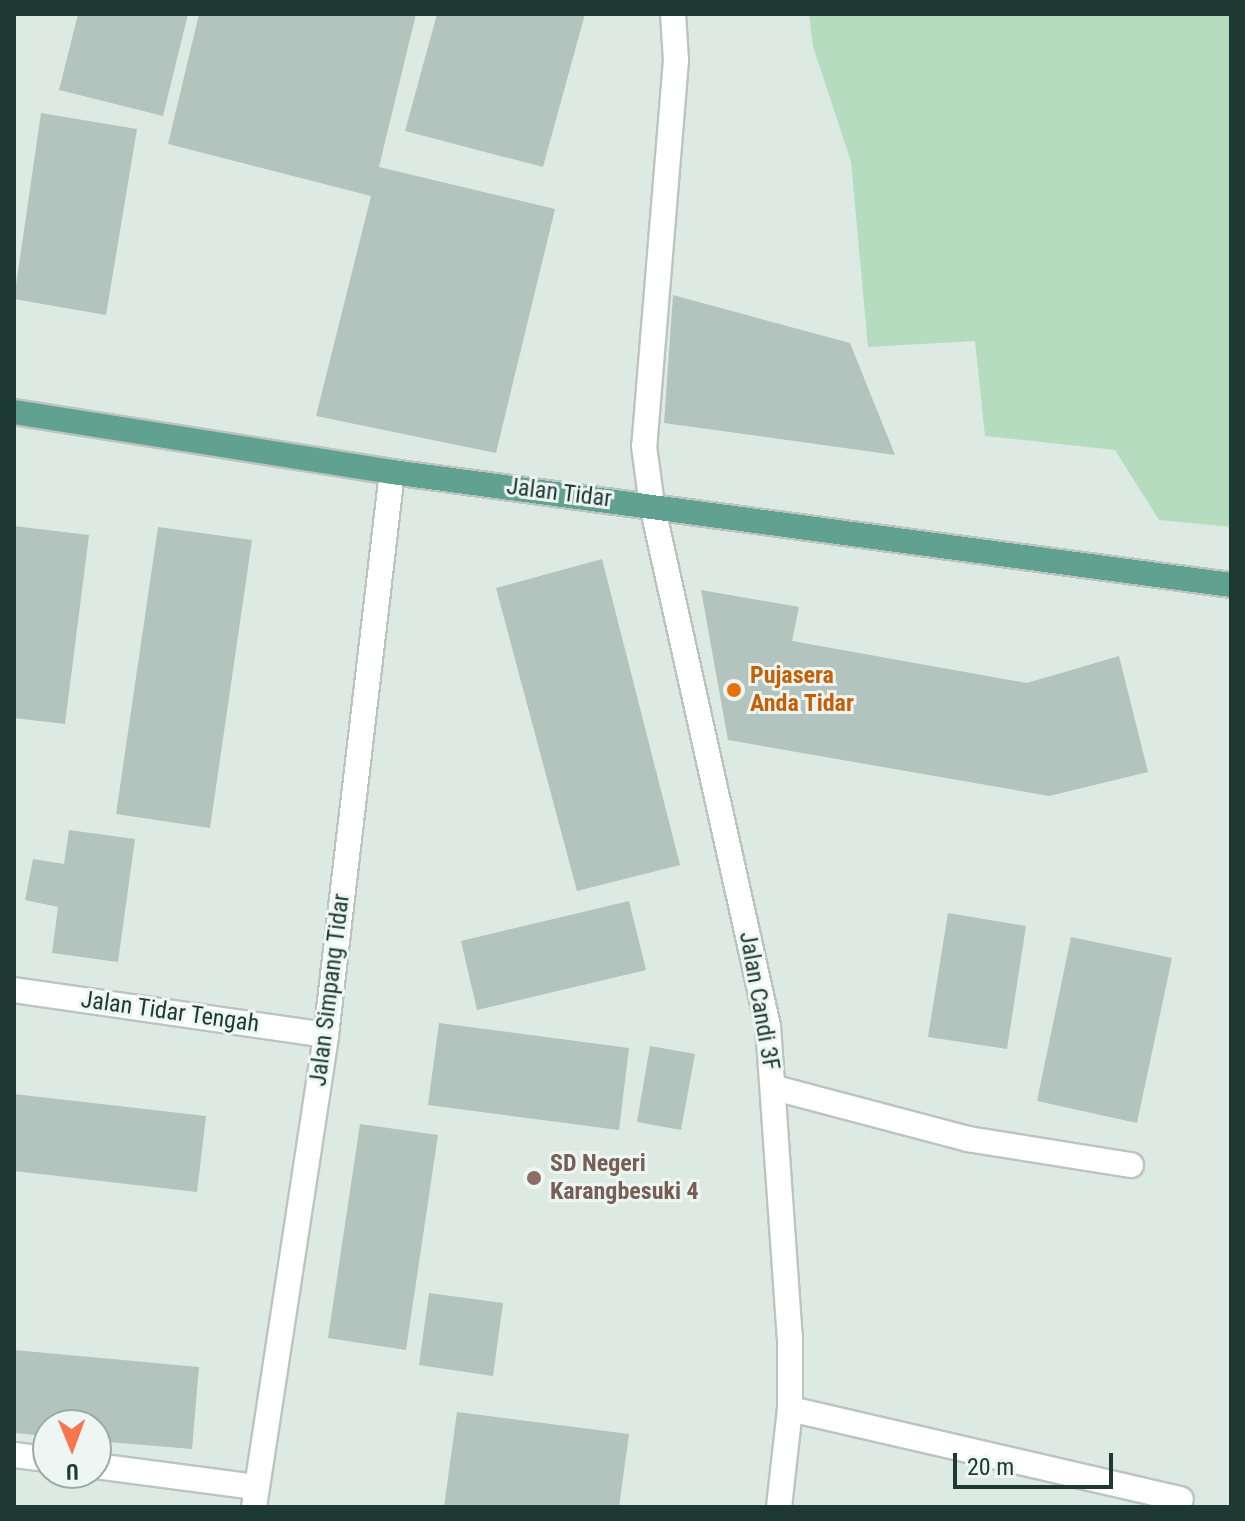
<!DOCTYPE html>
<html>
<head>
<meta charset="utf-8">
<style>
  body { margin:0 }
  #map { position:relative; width:1245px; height:1521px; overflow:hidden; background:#ddeae4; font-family:"Roboto Condensed",sans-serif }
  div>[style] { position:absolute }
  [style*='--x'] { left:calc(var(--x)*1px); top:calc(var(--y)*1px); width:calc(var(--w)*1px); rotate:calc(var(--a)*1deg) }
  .green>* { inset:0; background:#b5dcbf }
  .building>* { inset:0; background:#b2c4bd }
  .roads { filter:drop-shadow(2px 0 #bcc4c2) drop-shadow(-2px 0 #bcc4c2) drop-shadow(0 2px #bcc4c2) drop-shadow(0 -2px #bcc4c2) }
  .minor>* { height:24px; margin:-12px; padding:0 12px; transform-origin:12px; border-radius:12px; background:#fff }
  .major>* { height:24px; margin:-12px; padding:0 12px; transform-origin:12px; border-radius:12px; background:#60a18f }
  .dots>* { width:22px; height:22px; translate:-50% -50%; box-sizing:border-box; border:4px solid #edf6f2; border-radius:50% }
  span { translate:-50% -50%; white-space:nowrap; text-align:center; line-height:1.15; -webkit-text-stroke:6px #edf6f2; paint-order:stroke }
  .street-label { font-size:24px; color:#1e3932 }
  .food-label { font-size:24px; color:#c56008; font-weight:700 }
  .left { translate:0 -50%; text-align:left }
  .education-label { font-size:24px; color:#785e54; font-weight:700 }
  .frame { position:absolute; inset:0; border:16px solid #1e3932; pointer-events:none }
  .north { position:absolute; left:32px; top:1409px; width:80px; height:80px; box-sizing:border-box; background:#edf6f2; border:2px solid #9aaaa5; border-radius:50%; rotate:179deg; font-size:22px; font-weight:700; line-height:32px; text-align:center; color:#1e3932 }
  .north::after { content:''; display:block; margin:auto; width:28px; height:36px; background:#f7764e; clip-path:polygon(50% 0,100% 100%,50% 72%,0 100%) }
  .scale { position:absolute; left:953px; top:1453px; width:160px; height:36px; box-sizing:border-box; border:4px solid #1e3932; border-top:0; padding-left:10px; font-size:24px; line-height:28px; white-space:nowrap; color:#1e3932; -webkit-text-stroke:6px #edf6f2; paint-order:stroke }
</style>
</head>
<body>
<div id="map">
  <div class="green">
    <div style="clip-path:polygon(809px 14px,1231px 14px,1231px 527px,1159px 520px,1115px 450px,985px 436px,975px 341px,868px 347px,851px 162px,813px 46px)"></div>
  </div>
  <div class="building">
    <div style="clip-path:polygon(78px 14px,188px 14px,163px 116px,59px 90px)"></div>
    <div style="clip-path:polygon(199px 14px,416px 14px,379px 167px,555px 209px,496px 453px,316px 416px,371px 196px,168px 144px)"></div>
    <div style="clip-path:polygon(437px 14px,585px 14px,543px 167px,405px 131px)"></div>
    <div style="clip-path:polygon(41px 113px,137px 129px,106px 315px,14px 299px)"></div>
    <div style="clip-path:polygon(673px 295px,850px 343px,895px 455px,664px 423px)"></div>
    <div style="clip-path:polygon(14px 526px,89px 535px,65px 724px,14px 718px)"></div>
    <div style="clip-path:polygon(158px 527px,252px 540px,210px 828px,116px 814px)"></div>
    <div style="clip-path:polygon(602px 559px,680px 865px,577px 891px,496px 588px)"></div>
    <div style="clip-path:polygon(701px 590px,799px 607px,792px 641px,1027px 683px,1119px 656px,1148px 772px,1049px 796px,728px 740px)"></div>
    <div style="clip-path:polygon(69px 830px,135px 839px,118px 962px,52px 953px,58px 907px,25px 900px,33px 859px,64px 864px)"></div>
    <div style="clip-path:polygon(629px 901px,646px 970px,477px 1010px,461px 941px)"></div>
    <div style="clip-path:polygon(948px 913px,1026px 926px,1007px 1049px,928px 1037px)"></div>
    <div style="clip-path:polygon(1071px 937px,1172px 958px,1137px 1123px,1037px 1101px)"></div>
    <div style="clip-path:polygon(439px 1023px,629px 1048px,619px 1130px,428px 1105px)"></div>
    <div style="clip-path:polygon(650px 1046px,695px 1054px,681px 1130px,637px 1122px)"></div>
    <div style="clip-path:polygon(14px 1094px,206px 1116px,197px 1192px,14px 1171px)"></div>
    <div style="clip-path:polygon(360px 1124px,438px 1135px,406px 1350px,328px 1338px)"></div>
    <div style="clip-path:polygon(429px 1293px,503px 1303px,493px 1376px,419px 1365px)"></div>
    <div style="clip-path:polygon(14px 1350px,199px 1367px,192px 1449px,96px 1441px,96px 1425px,48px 1425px,48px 1436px,14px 1433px)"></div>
    <div style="clip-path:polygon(457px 1412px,629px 1434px,619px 1507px,444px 1507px)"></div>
  </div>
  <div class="roads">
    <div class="minor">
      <div style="--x:673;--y:14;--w:46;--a:86.3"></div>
      <div style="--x:676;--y:60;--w:387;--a:94.7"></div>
      <div style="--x:644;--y:446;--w:60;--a:82.3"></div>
      <div style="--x:652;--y:505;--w:534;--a:77.45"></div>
      <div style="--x:768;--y:1026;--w:312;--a:86"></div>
      <div style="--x:790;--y:1337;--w:72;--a:90"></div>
      <div style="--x:790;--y:1409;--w:99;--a:96.4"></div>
      <div style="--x:14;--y:990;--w:315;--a:8.2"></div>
      <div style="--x:775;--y:1088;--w:200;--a:14.8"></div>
      <div style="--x:968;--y:1139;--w:165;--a:9.1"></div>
      <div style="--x:790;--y:1409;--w:401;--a:13"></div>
      <div style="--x:14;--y:1455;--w:34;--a:7"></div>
      <div style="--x:96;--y:1466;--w:161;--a:7.5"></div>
      <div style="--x:254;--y:1507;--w:477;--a:-81.3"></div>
      <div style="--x:326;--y:1035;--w:567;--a:-83.31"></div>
    </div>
    <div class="major">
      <div style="--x:14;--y:412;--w:383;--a:9"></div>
      <div style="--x:392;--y:472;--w:847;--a:7.67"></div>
    </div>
  </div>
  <div class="dots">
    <div style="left:734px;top:690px;background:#e8710a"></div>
    <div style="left:534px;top:1178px;background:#8d6e63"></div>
  </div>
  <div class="street-label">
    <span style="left:559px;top:493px;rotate:7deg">Jalan Tidar</span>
    <span style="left:330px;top:990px;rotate:-83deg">Jalan Simpang Tidar</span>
    <span style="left:759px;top:1001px;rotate:80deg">Jalan Candi 3F</span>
    <span style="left:170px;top:1012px;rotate:8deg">Jalan Tidar Tengah</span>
  </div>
  <div class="food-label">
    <span class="left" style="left:750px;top:690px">Pujasera<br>Anda Tidar</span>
  </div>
  <div class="education-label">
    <span class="left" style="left:550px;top:1178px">SD Negeri<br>Karangbesuki 4</span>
  </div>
  <div class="frame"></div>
  <div class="north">U</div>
  <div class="scale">20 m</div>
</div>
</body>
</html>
